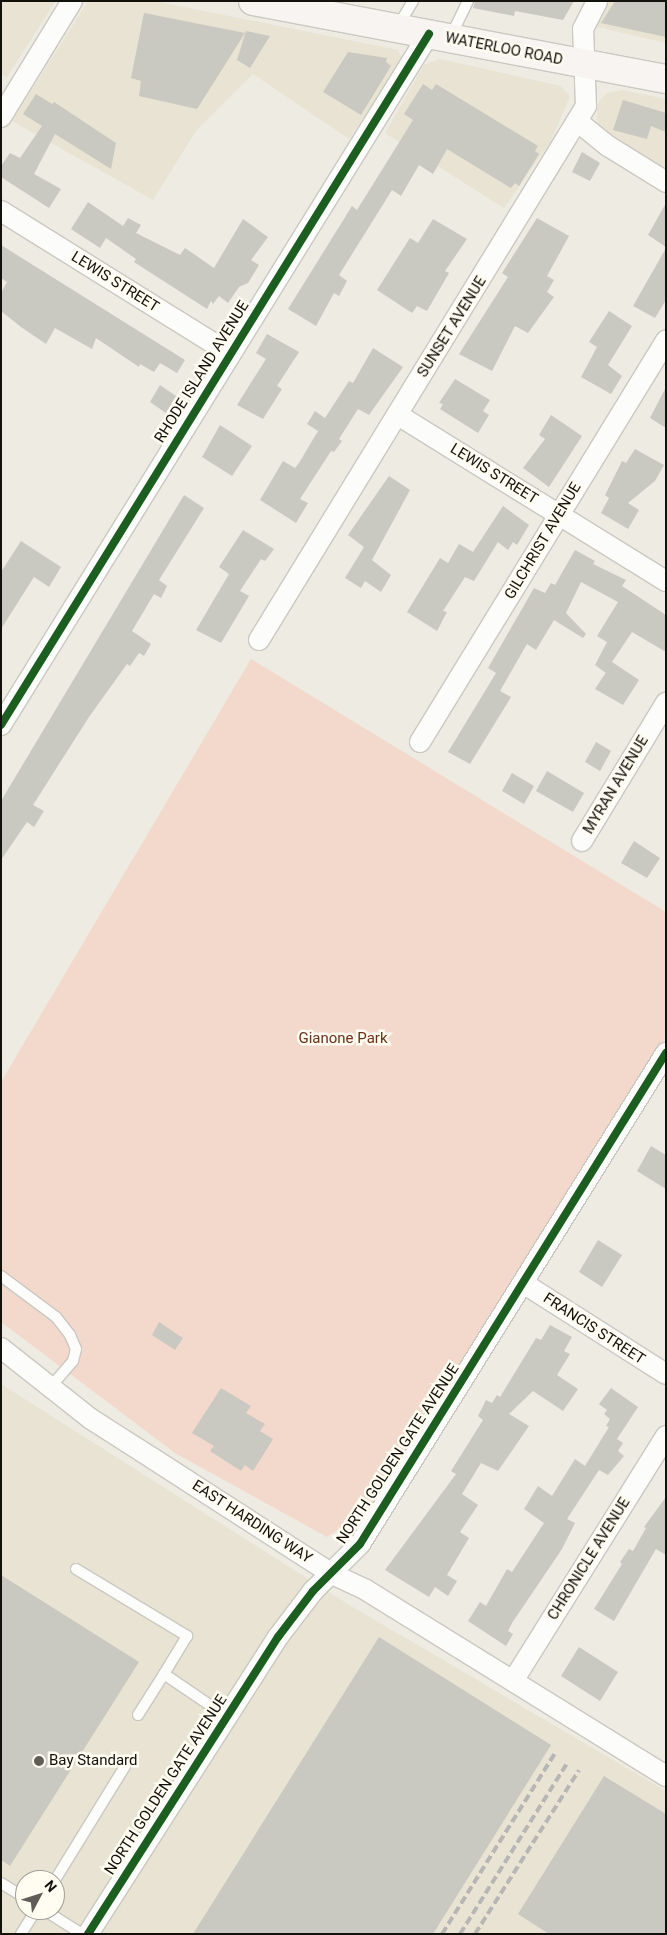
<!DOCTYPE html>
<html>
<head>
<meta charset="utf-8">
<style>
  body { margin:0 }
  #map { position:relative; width:667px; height:1935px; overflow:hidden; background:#eeebe3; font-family:Roboto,sans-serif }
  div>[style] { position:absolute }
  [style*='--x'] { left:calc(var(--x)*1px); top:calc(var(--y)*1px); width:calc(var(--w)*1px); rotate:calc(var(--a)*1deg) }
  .built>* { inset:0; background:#e8e3d2 }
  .green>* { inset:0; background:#f3d9cc }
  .building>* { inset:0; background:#c9c8c1 }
  .roads { filter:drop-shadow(1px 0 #cac8c1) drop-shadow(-1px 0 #cac8c1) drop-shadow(0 1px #cac8c1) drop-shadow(0 -1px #cac8c1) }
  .service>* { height:10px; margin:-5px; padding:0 5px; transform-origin:5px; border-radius:5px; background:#fcfcfb }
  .minor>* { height:20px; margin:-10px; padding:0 10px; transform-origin:10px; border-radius:10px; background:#fcfcfb }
  .secondary>* { height:28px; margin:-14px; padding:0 14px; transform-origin:14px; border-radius:14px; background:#f7f4f1 }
  .rail>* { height:4px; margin-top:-2px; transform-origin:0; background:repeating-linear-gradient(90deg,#b8b6b4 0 8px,transparent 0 12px) }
  .cycleway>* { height:8px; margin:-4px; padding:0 4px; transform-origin:4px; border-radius:4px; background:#1b5e20 }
  .dots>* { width:14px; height:14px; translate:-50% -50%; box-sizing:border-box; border:2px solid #fffcf2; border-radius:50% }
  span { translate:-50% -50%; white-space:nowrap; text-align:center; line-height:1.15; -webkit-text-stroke:5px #fffcf2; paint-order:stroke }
  .street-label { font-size:15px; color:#12110b }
  .park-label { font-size:15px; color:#6d3016 }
  .poi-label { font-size:15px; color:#12110b }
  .left { translate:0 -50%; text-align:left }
  .frame { position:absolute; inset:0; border:2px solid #12110b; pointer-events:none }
  .north { position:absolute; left:15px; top:1870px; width:50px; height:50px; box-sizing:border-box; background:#fffcf2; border:1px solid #a09e96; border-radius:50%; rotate:50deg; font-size:14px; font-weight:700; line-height:20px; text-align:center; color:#12110b }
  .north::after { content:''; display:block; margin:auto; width:18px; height:22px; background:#5f5d57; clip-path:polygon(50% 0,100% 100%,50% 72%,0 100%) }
</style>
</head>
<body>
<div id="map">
  <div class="built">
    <div style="clip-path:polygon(1px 1px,56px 1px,7px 77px,1px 74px)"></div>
    <div style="clip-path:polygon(88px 1px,154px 1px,398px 50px,403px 60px,349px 139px,253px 74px,196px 131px,153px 200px,12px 121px)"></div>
    <div style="clip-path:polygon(607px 1px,666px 1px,666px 43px,598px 27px,599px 15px)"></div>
    <div style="clip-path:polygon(440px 59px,561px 86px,570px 96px,551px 141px,504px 208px,385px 133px,424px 65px)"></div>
    <div style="clip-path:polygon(622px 90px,666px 99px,666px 170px,613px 140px,597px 122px,597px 104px,607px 93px)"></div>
    <div style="clip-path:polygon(evenodd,1px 1384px,346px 1603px,666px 1791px,666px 1934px,1px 1934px,1px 1384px,25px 1880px,55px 1880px,55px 1910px,25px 1910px,25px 1880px)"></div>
  </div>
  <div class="green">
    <div style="clip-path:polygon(251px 659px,666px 912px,666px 1037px,367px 1510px,327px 1537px,175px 1453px,1px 1322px,1px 1082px)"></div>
  </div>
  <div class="building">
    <div style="clip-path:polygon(475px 1px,574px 1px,563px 20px,515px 11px,514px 16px,473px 8px)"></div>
    <div style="clip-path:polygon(615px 1px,666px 1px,666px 37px,601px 23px)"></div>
    <div style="clip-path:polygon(144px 13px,245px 33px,197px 109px,139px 96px,141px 81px,131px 78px)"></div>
    <div style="clip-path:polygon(246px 31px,270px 36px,250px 68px,237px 60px)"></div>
    <div style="clip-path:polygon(348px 52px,387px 58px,386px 62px,391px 66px,361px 115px,323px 92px)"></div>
    <div style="clip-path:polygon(423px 84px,432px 90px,436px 84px,538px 146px,535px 151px,539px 154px,519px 186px,515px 183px,511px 188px,447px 149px,433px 174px,419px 165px,401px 196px,392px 190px,339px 275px,347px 281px,339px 296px,334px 293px,316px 326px,288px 309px,352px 206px,357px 210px,413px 120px,404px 114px)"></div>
    <div style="clip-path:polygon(36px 94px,52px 104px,54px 102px,116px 143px,111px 169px,55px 134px,34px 174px,61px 189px,49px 208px,1px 177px,1px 166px,10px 153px,20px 158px,42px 126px,23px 114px)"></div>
    <div style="clip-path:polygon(623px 100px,666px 113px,666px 132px,651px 126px,647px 139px,613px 130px)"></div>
    <div style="clip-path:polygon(582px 152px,600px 163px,590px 181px,572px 172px)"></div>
    <div style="clip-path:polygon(88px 202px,123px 226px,128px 218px,141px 225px,136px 233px,180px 255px,185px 248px,214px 268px,243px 219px,268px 237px,251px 260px,259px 265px,248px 283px,239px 287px,228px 303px,219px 296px,213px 304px,211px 301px,207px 309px,134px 262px,136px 259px,106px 238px,100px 248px,71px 229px)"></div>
    <div style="clip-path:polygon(666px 203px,666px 247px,648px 235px)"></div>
    <div style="clip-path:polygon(537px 218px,569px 236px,547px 276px,554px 280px,547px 292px,554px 297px,528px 333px,515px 326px,492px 371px,459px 354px,508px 277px,502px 273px)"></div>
    <div style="clip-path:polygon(433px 219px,467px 239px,445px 271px,449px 273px,427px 311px,417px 306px,412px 313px,377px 290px,410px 238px,418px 243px)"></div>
    <div style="clip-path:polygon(1px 245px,185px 360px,177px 373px,160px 363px,154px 372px,140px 364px,139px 367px,96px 338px,92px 349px,55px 328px,46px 344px,21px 327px,1px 311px,1px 293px,7px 282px,1px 278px)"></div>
    <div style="clip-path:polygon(666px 248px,666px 300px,655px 318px,633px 306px)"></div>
    <div style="clip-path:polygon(609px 311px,632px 326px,608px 365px,622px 376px,611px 394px,581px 377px,597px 347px,589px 342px)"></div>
    <div style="clip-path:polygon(267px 334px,299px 352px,277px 386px,282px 389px,263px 419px,237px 405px,266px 359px,256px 353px)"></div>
    <div style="clip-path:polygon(373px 348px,403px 367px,369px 415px,358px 409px,339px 439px,342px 441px,334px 452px,331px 451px,300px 499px,308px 503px,296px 523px,260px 500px,283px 461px,295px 468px,299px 463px,318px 431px,307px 424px,315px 411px,325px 418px,349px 381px,353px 383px)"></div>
    <div style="clip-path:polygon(455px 379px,490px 400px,483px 411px,489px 415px,478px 433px,440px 409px,443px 404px,439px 403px)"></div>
    <div style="clip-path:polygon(160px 385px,176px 396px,166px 413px,150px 402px)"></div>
    <div style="clip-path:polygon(666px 387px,666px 428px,650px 418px)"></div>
    <div style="clip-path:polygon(551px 415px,582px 436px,549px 487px,523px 468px,545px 439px,539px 435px)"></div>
    <div style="clip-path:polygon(220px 425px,252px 446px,232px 476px,202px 457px)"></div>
    <div style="clip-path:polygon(635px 449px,664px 465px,655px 481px,628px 503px,639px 510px,628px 529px,601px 513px,609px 498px,605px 495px,622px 461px,626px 463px)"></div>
    <div style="clip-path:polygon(389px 476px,410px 490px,372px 560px,391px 575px,381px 592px,365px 581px,361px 588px,345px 578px,364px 547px,348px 535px)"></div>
    <div style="clip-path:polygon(184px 495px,204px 508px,159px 580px,167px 586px,161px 598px,154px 594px,132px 631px,151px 644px,144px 656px,139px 653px,130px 666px,127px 664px,89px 717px,33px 805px,44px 811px,34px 827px,27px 822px,1px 860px,1px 801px)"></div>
    <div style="clip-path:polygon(503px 506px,529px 525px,517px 545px,513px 542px,508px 550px,498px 542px,474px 581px,465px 577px,443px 611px,447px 612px,437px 631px,407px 612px,440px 558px,448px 563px,459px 544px,473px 552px)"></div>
    <div style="clip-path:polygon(243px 530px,274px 549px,265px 561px,261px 559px,240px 591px,249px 596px,221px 643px,196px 630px,229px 574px,219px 567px)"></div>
    <div style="clip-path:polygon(21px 541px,61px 567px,49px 587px,34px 577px,1px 629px,1px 572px)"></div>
    <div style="clip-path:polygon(575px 550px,595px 561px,593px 564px,626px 580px,622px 586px,666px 615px,666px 652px,632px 632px,612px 662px,639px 680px,623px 705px,595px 689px,611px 665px,606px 673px,595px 665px,607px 642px,597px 636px,618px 602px,581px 582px,566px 613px,586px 634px,583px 638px,554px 620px,536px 650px,527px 644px,500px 691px,511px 697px,470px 764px,448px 752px,496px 673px,488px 668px,534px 588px,545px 593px,551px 583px,555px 585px)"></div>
    <div style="clip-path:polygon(596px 742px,611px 751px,600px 771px,585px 762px)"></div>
    <div style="clip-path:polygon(547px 771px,584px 793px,573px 812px,536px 791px)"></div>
    <div style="clip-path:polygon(512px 773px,534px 786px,524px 804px,502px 791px)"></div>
    <div style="clip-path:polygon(634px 841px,660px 858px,647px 878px,621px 863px)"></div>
    <div style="clip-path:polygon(651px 1146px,666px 1155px,666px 1189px,637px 1171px)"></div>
    <div style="clip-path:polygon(598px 1240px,622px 1255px,602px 1287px,579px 1272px)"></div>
    <div style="clip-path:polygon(159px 1322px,183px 1338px,175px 1350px,152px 1335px)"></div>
    <div style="clip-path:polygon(550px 1325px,572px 1337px,564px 1351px,570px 1354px,557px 1375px,578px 1389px,563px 1411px,533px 1391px,509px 1414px,529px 1426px,498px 1471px,481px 1463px,462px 1494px,478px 1505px,460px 1532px,469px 1538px,447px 1575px,457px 1581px,448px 1596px,435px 1587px,429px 1597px,385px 1570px,456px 1474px,451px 1471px,483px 1420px,478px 1416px,486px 1400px,492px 1403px,497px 1395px,500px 1397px,536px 1338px,541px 1340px)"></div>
    <div style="clip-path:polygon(221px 1388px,251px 1406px,246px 1413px,265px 1424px,260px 1431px,273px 1439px,253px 1471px,245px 1465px,241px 1471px,210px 1451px,214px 1446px,192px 1433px)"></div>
    <div style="clip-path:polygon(611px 1388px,638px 1407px,617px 1439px,623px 1443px,618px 1451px,624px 1456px,608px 1475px,599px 1470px,567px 1519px,575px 1523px,562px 1549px,512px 1623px,508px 1631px,513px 1634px,506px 1646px,468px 1621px,480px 1602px,486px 1606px,507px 1569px,512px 1572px,544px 1523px,524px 1509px,538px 1486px,552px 1496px,575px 1459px,585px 1466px,609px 1427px,606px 1426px,610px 1419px,604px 1414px,607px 1410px,599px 1404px)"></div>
    <div style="clip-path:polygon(666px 1497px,666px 1555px,656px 1549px,614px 1621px,594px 1609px,622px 1564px,620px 1562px,629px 1549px,633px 1551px,646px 1528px,644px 1527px)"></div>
    <div style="clip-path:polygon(1px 1575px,139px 1662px,10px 1866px,1px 1860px)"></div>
    <div style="clip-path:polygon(379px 1637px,551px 1745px,433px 1934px,193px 1934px)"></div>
    <div style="clip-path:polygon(579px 1647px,618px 1672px,600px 1701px,561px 1676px)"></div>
    <div style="clip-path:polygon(604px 1776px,666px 1814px,666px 1934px,549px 1934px,518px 1914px)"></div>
  </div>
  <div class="roads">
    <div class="service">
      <div style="--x:398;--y:26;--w:29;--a:-59"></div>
      <div style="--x:450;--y:38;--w:41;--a:-64.1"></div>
      <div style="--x:1;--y:1276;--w:69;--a:36.7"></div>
      <div style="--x:56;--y:1317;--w:23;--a:52"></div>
      <div style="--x:70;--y:1335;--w:15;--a:67"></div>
      <div style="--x:76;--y:1349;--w:12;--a:104"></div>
      <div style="--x:73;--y:1361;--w:35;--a:131"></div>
      <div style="--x:76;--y:1569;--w:130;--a:31.1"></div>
      <div style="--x:187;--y:1636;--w:44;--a:121.2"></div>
      <div style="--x:138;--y:1715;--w:49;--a:-57.6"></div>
      <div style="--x:164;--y:1674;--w:75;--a:34.1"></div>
      <div style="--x:55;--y:1880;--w:134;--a:-58.4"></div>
      <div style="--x:1;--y:1883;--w:28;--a:32"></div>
      <div style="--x:44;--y:1910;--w:45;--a:32.3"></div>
      <div style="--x:21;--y:1934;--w:28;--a:-58"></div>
    </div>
    <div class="minor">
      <div style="--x:1;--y:117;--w:136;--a:-58.5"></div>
      <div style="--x:577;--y:121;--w:40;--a:39"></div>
      <div style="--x:608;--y:146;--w:68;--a:31.8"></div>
      <div style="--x:1;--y:211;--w:269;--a:31.9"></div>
      <div style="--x:398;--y:415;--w:315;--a:31.8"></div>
      <div style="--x:259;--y:640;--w:626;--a:-58.52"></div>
      <div style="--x:586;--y:106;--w:77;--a:-92.2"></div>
      <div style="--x:583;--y:29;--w:31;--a:-63"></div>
      <div style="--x:1;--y:725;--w:813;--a:-58.23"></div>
      <div style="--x:420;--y:742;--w:471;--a:-58.5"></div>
      <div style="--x:582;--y:841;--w:162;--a:-58.7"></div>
      <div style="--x:523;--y:1283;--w:169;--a:32.5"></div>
      <div style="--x:1;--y:1348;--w:115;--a:38.3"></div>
      <div style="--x:91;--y:1419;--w:72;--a:32.6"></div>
      <div style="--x:152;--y:1458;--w:214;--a:32.8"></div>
      <div style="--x:332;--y:1574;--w:38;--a:25"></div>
      <div style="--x:366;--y:1590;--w:353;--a:31.8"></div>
      <div style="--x:513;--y:1681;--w:289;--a:-58"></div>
      <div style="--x:88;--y:1934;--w:353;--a:-57.4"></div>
      <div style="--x:278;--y:1637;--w:58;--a:-52.7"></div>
      <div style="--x:313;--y:1591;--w:66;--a:-45"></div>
      <div style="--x:360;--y:1544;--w:579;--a:-58.07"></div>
    </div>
    <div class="secondary">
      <div style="--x:253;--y:1;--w:420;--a:10.7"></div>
    </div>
  </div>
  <div class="rail">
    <div style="--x:442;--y:1934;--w:213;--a:-58"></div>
    <div style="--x:460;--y:1934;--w:203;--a:-57.9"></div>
    <div style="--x:475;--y:1934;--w:194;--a:-57.6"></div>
  </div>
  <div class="cycleway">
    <div style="--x:1;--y:725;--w:813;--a:-58.23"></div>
    <div style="--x:88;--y:1934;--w:353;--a:-57.4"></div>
    <div style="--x:278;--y:1637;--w:58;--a:-52.7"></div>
    <div style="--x:313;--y:1591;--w:66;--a:-45"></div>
    <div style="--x:360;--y:1544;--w:579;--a:-58.07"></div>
  </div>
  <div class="dots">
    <div style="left:39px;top:1761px;background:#5f5d57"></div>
  </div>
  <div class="street-label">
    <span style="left:504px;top:49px;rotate:11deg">WATERLOO ROAD</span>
    <span style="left:115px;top:282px;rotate:32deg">LEWIS STREET</span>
    <span style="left:452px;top:327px;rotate:-58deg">SUNSET AVENUE</span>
    <span style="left:202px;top:372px;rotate:-58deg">RHODE ISLAND AVENUE</span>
    <span style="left:494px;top:474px;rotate:32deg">LEWIS STREET</span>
    <span style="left:543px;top:541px;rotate:-59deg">GILCHRIST AVENUE</span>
    <span style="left:616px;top:785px;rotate:-59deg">MYRAN AVENUE</span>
    <span style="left:594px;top:1329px;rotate:33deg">FRANCIS STREET</span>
    <span style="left:398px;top:1454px;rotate:-57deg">NORTH GOLDEN GATE AVENUE</span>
    <span style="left:252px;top:1522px;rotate:33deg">EAST HARDING WAY</span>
    <span style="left:589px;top:1559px;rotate:-58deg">CHRONICLE AVENUE</span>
    <span style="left:166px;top:1785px;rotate:-57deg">NORTH GOLDEN GATE AVENUE</span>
  </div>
  <div class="park-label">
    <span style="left:343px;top:1039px">Gianone Park</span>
  </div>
  <div class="poi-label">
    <span class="left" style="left:49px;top:1761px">Bay Standard</span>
  </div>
  <div class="frame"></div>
  <div class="north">N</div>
</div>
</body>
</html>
